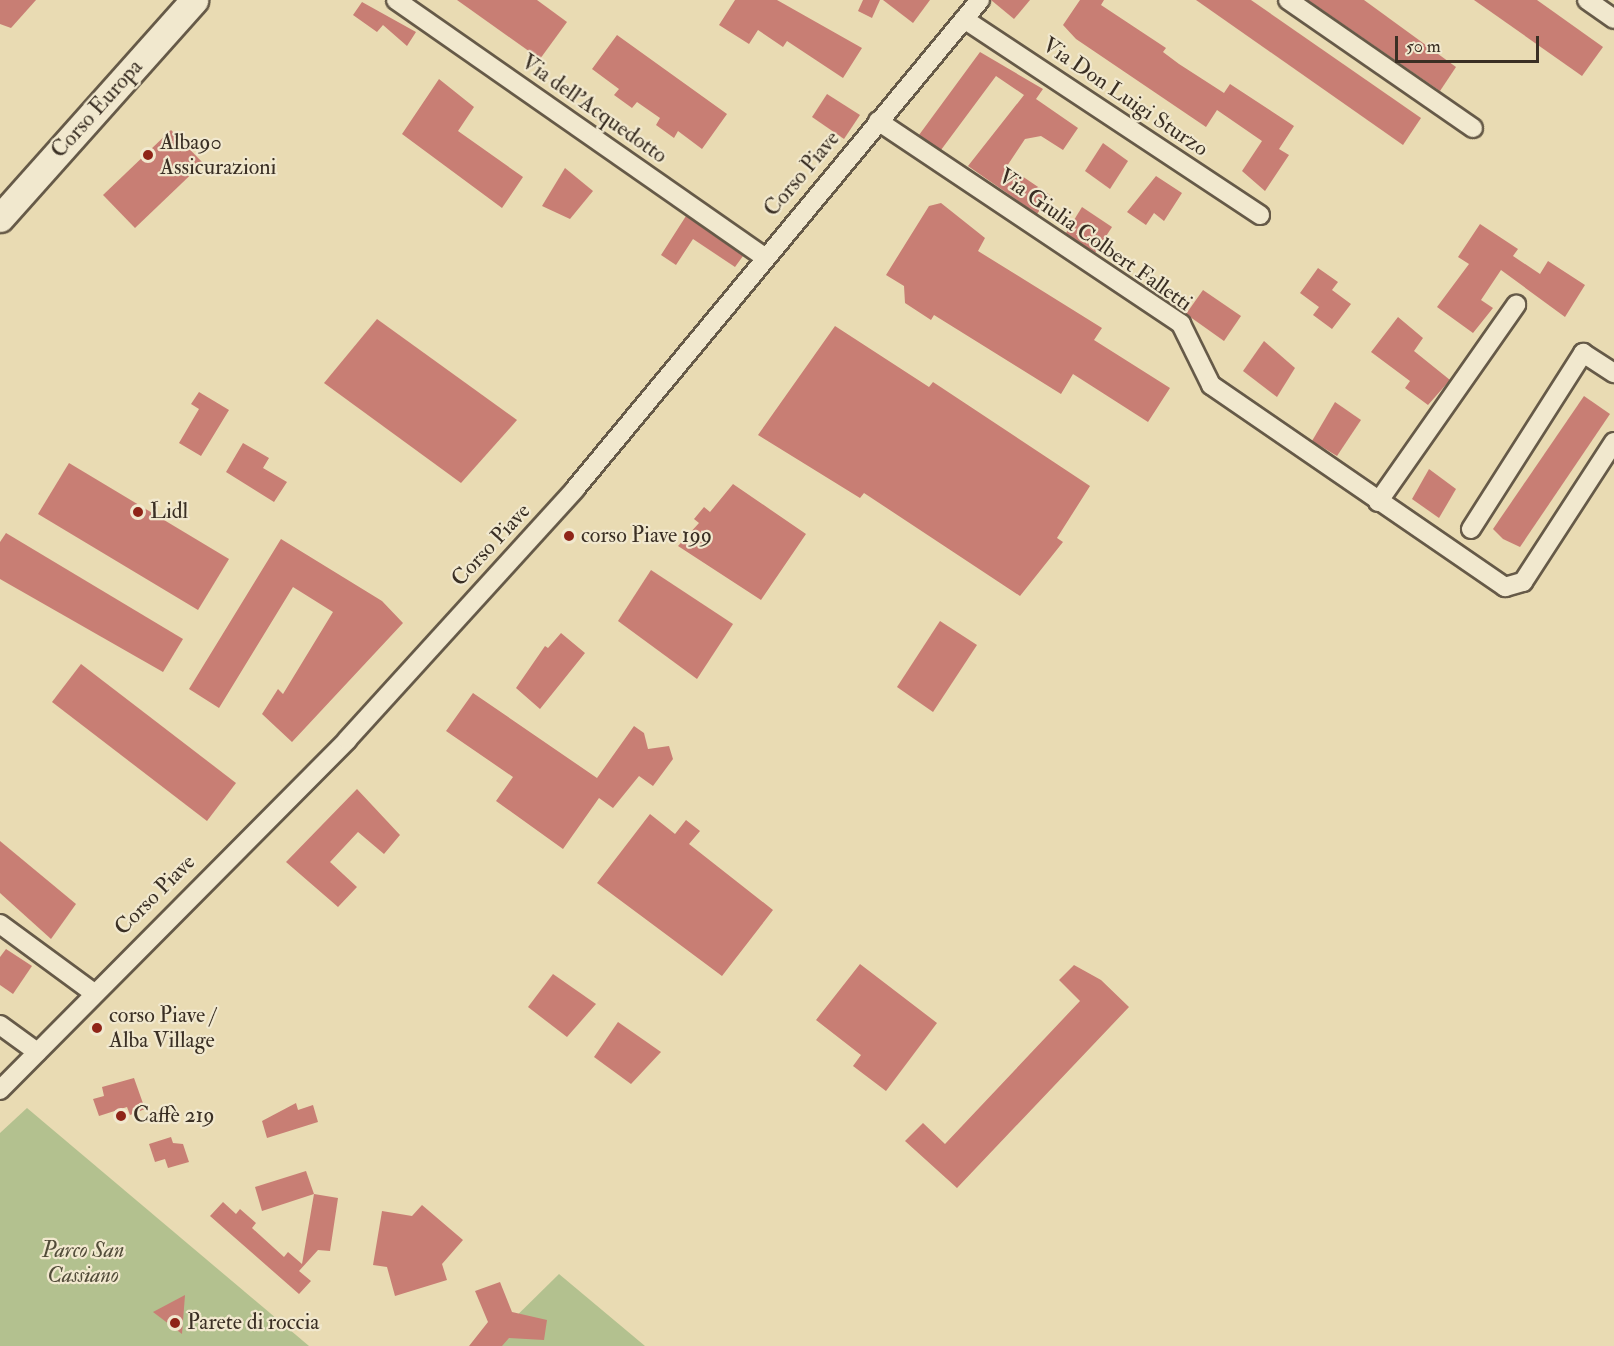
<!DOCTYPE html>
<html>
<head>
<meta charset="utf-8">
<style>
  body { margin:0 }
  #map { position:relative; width:1614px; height:1346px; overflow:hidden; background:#e9dbb3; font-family:"IM FELL Double Pica",serif }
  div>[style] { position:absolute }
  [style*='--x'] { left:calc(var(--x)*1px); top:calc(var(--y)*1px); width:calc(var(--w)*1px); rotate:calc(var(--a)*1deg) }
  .green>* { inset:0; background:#b3c18f }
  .building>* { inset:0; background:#c87e74 }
  .roads { filter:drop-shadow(2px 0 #665a48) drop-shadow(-2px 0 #665a48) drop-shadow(0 2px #665a48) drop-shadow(0 -2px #665a48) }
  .street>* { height:18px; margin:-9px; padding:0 9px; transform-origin:9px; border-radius:9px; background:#f1e8ce }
  .secondary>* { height:27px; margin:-13.5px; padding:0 13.5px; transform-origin:13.5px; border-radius:13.5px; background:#f1e8ce }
  .dots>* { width:16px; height:16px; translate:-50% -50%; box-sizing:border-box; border:3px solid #f1e8ce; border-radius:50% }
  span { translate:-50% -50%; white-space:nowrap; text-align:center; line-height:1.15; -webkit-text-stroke:4.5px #f1e8ce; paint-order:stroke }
  .street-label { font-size:22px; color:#3a2f24 }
  .poi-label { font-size:22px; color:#3a2f24 }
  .left { translate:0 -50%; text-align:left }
  .park-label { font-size:22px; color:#524c39; font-style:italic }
  .scale { position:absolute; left:1395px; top:36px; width:144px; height:27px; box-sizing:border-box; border:3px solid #3a2f24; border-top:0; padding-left:8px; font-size:18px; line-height:21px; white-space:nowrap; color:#3a2f24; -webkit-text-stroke:4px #f1e8ce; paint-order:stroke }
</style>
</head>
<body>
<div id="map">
  <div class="green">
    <div style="clip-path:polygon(27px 1108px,309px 1346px,0 1346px,0 1133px)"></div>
    <div style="clip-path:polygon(559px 1274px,645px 1346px,486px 1346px)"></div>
  </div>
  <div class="building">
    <div style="clip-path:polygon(0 0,36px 0,11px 28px,0 24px)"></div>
    <div style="clip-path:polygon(457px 0,537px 0,567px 22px,540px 59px)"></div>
    <div style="clip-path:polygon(735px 0,777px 0,862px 48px,843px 78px,787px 41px,783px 47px,758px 30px,749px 44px,719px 25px)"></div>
    <div style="clip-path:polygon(863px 0,880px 0,872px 18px,858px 11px)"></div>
    <div style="clip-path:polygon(883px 0,930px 0,913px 23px)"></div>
    <div style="clip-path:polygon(991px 0,1030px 0,1014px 19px)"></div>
    <div style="clip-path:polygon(1080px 0,1104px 0,1101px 5px,1166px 48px,1163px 52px,1179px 64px,1224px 93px,1230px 84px,1294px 126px,1279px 149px,1289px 155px,1265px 191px,1242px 171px,1262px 141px,1217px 110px,1206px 127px,1076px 39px,1063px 25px)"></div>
    <div style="clip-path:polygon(1196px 0,1251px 0,1421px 118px,1403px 145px)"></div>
    <div style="clip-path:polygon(1308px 0,1364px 0,1456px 67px,1440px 91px)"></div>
    <div style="clip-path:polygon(1474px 0,1537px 0,1603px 47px,1582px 76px)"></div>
    <div style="clip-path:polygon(362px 2px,416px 32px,407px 46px,383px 25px,377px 32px,353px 15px)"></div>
    <div style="clip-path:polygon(617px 35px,727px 114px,702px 149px,678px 131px,674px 138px,656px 125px,660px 118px,637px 102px,632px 108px,614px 95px,619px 89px,592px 69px)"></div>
    <div style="clip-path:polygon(980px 52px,1043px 89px,1036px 99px,1078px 128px,1063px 150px,1041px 136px,1025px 139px,1007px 166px,1050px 195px,1037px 214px,968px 166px,1024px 95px,996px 76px,941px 150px,919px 135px)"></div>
    <div style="clip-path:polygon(439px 79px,474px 107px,458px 131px,523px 177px,502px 208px,402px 134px)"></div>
    <div style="clip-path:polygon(827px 94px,860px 115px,844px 139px,812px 117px)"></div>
    <div style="clip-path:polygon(171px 130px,203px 163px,135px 228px,103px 195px)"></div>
    <div style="clip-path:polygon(1103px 143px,1128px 161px,1110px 189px,1085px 171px)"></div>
    <div style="clip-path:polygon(565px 168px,593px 191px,570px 219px,542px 206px)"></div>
    <div style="clip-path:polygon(1156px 176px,1182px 193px,1164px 221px,1154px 213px,1146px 225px,1127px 212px)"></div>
    <div style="clip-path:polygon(941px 203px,985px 238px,978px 251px,1102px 328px,1094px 340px,1170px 388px,1148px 422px,1073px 374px,1061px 394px,934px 315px,931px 320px,905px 303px,904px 286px,886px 275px,929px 206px)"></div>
    <div style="clip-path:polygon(1082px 207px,1112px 227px,1095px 253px,1066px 233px)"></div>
    <div style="clip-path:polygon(686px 216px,743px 256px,735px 267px,693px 239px,676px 265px,661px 255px)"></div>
    <div style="clip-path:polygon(1480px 224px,1518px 249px,1513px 256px,1540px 274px,1548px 261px,1585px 285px,1565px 317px,1501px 270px,1481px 300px,1493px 308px,1473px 333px,1437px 307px,1469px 264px,1458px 257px)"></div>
    <div style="clip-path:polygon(1318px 268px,1338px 282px,1332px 290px,1351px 304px,1332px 329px,1313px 315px,1319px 307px,1300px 293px)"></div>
    <div style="clip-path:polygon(1203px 290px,1241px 316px,1224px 341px,1186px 314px)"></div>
    <div style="clip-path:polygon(1398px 317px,1423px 338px,1414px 351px,1450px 380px,1428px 405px,1405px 388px,1410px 381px,1371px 352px)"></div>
    <div style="clip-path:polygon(377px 319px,517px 420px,461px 483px,324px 383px)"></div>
    <div style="clip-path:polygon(835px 326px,929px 387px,933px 382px,1090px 486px,1057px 538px,1063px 542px,1020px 596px,864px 493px,860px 498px,758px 435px)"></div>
    <div style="clip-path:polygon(1264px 341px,1295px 368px,1277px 397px,1243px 371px)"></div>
    <div style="clip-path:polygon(199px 392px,229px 410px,201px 456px,179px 443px,199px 409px,191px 404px)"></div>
    <div style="clip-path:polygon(1584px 396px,1610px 414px,1520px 547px,1503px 539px,1493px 529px)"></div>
    <div style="clip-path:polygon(1335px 402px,1361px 420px,1337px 456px,1312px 441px)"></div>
    <div style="clip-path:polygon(243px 443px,269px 458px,263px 468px,287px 482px,274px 502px,226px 472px)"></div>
    <div style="clip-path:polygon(69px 463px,229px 559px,198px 610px,38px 514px)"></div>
    <div style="clip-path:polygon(1429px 469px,1456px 489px,1439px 518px,1412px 499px)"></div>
    <div style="clip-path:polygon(733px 484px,806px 534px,761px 600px,678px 546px,699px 523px,694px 519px,704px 507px,710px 512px)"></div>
    <div style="clip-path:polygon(6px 533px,183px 639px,163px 672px,0 579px,0 542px)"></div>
    <div style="clip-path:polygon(281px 539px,382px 601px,403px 623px,292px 742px,262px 714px,278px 689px,283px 694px,333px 612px,293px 587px,219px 708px,189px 689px)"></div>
    <div style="clip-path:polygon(651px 570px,733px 624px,697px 679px,618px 621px)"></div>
    <div style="clip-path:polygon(940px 621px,977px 645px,933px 712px,897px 687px)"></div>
    <div style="clip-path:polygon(561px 633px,585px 653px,540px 709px,516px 688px,545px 646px,548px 648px)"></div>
    <div style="clip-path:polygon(81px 664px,236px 783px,207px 821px,52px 702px)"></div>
    <div style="clip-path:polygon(473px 693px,597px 778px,634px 726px,644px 733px,648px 749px,669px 746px,673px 759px,653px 786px,639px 776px,613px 808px,599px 798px,563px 849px,496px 801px,513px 777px,446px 731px)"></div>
    <div style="clip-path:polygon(357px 789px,400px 835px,384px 854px,358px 832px,330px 862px,357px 887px,338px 907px,286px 862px)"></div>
    <div style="clip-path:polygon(650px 814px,675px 834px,686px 820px,700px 831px,689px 844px,773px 910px,722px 976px,597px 883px)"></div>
    <div style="clip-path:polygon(0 841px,76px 904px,51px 939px,0 893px)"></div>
    <div style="clip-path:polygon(6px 949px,32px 966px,13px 994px,0 985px,0 957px)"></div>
    <div style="clip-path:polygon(860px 964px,937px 1023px,886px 1091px,853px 1066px,861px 1055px,816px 1020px)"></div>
    <div style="clip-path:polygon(1074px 965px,1101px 980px,1129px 1007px,957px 1188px,905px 1141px,923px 1123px,945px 1144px,1080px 1001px,1059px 980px)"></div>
    <div style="clip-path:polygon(553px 974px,596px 1004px,567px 1037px,528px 1007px)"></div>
    <div style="clip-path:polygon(618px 1022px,661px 1052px,631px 1084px,594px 1057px)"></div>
    <div style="clip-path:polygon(134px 1078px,145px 1109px,130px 1115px,127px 1107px,99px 1116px,93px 1099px,104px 1096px,102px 1087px)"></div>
    <div style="clip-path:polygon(296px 1103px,298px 1110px,313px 1105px,318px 1122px,267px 1138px,262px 1121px)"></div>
    <div style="clip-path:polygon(171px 1137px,173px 1143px,183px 1144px,189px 1162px,168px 1168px,165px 1159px,155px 1162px,149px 1144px)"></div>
    <div style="clip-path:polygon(306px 1171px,314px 1194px,262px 1211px,255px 1187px)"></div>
    <div style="clip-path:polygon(314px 1194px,338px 1198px,330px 1251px,318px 1250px,299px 1271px,311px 1281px,299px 1294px,210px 1216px,223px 1202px,236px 1214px,240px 1209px,256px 1223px,252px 1228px,284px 1257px,288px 1252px,302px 1264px)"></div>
    <div style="clip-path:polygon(422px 1205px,463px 1240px,442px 1264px,447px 1280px,395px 1296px,387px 1267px,373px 1265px,382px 1211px,412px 1216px)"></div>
    <div style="clip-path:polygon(500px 1282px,512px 1312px,547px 1320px,544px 1340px,509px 1338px,502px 1346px,469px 1346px,488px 1322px,475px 1291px)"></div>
    <div style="clip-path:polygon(185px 1295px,182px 1334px,153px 1312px)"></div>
  </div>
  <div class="roads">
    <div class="street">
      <div style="--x:396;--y:0;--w:449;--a:34.9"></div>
      <div style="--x:1288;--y:0;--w:225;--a:34.7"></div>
      <div style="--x:1587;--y:0;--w:33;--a:35"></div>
      <div style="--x:964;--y:19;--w:355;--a:33.5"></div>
      <div style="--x:878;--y:121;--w:365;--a:33.8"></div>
      <div style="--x:1181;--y:324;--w:68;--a:63.8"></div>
      <div style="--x:1211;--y:385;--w:357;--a:34.5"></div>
      <div style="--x:1505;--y:587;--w:19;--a:-16"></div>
      <div style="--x:1523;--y:582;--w:167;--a:-57"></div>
      <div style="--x:1378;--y:502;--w:241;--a:-55"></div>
      <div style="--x:1471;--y:529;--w:209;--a:-57.5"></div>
      <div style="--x:1583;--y:353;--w:37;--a:33"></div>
      <div style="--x:0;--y:924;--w:117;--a:36.3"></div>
      <div style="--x:0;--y:1025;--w:46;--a:36.1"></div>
      <div style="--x:0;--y:1090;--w:493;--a:-45.2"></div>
      <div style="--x:347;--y:740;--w:339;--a:-47.7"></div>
      <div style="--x:575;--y:489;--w:635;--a:-50.37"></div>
    </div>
    <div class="secondary">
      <div style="--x:0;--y:218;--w:292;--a:-48.3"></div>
    </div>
  </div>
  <div class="dots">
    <div style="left:148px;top:155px;background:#8f2418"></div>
    <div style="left:138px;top:512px;background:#8f2418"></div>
    <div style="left:569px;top:536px;background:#8f2418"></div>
    <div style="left:97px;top:1028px;background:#8f2418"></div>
    <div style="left:121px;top:1116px;background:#8f2418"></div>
    <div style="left:175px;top:1323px;background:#8f2418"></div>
  </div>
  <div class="street-label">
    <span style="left:1125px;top:97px;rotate:34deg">Via Don Luigi Sturzo</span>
    <span style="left:97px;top:109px;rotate:-48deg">Corso Europa</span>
    <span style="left:594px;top:109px;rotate:35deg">Via dell'Acquedotto</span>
    <span style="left:802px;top:174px;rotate:-50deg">Corso Piave</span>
    <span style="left:1095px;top:240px;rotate:35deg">Via Giulia Colbert Falletti</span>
    <span style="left:491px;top:545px;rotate:-47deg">Corso Piave</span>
    <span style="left:155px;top:895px;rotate:-45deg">Corso Piave</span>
  </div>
  <div class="poi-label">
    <span class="left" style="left:160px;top:155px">Alba90<br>Assicurazioni</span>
    <span class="left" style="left:150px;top:512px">Lidl</span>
    <span class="left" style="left:581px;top:536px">corso Piave 199</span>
    <span class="left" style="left:109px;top:1028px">corso Piave /<br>Alba Village</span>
    <span class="left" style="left:133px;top:1116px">Caffè 219</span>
    <span class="left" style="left:187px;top:1323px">Parete di roccia</span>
  </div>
  <div class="park-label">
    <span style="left:83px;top:1263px">Parco San<br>Cassiano</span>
  </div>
  <div class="scale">50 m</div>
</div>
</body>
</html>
